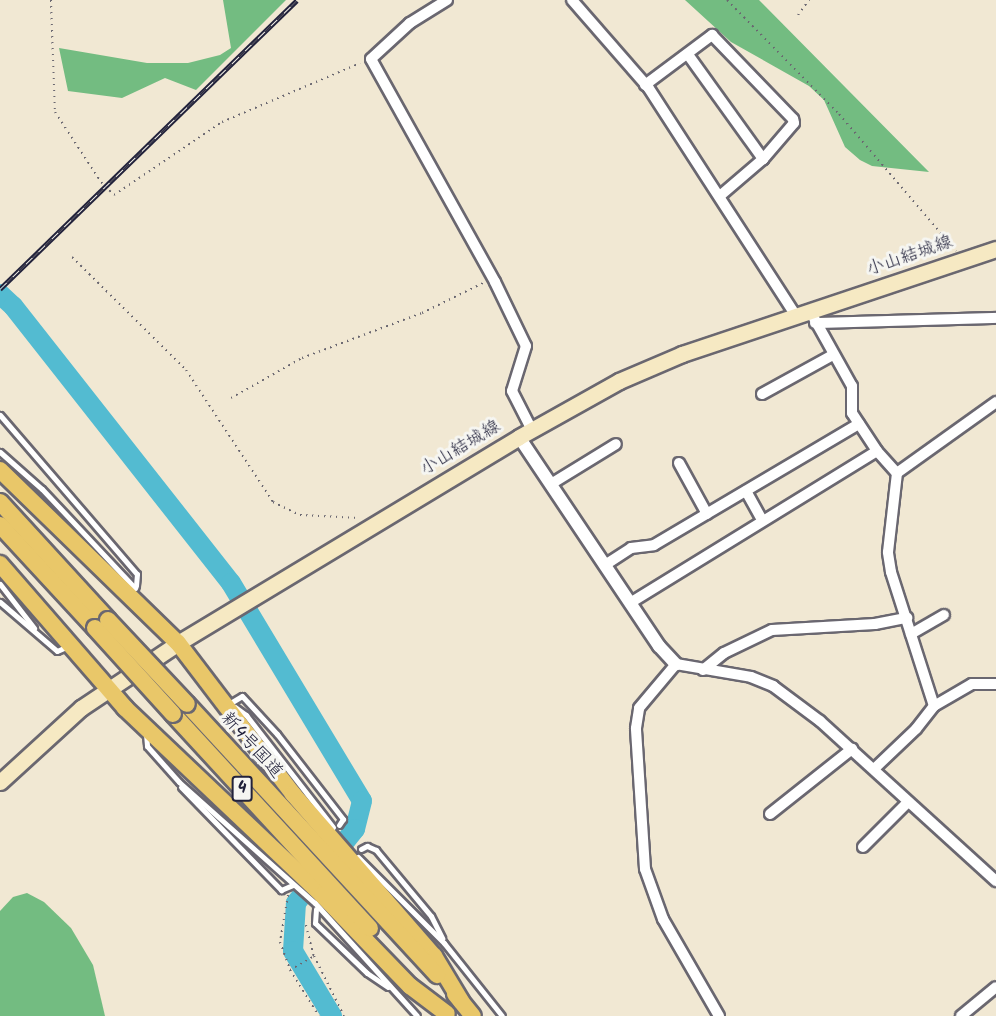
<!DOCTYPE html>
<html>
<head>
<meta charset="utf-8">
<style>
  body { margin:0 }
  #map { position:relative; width:996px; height:1016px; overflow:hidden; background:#f1e8d3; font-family:Kalam,"Klee One",sans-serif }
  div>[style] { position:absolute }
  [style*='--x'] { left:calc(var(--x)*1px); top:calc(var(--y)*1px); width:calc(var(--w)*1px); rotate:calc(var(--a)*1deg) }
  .forest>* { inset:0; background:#73bc81 }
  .river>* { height:20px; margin:-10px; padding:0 10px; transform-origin:10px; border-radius:10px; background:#53bbd1 }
  .path>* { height:2px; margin-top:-1px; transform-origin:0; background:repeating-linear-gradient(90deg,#6a6770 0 1.5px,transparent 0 6px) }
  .roads { filter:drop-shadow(2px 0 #6a6770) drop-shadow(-2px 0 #6a6770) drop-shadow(0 2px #6a6770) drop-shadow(0 -2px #6a6770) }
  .service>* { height:5px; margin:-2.5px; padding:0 2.5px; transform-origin:2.5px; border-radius:2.5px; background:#fff }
  .minor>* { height:10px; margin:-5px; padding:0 5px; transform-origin:5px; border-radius:5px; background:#fff }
  .tertiary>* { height:12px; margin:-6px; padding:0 6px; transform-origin:6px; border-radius:6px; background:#fff }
  .secondary>* { height:15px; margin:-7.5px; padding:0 7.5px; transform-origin:7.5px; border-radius:7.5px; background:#f6e9c3 }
  .trunk>* { height:16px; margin:-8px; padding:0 8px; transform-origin:8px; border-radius:8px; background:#e9c769 }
  .rail>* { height:5px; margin-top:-2.5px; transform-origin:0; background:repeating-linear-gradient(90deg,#f6f6f2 0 9px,#22223b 0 18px); box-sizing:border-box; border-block:2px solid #22223b }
  .bridges { filter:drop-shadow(2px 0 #6a6770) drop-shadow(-2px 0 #6a6770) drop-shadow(0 2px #6a6770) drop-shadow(0 -2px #6a6770) }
  .trunk-bridge>* { height:16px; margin:-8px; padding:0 8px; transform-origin:8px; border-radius:8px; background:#e9c769 }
  span { translate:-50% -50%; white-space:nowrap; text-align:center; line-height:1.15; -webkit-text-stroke:6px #f6f6f2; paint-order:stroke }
  .shield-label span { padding:2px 4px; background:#f6f6f2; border:2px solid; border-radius:4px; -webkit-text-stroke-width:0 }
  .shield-label { font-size:16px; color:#22223b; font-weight:700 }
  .street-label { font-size:18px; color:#22223b }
</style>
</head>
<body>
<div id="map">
  <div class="forest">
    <div style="clip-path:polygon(223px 0,286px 0,196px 90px,165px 78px,122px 98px,68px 91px,59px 48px,147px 63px,188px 63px,220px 55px,231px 48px)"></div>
    <div style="clip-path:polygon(685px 0,759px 0,929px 172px,872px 166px,860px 160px,845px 147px,824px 100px,809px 86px,731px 42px)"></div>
    <div style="clip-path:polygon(27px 893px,44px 902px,71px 928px,93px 965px,105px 1016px,0 1016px,0 911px,13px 897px)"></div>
  </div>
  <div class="river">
    <div style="--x:0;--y:294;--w:18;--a:43"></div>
    <div style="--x:13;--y:306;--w:352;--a:51.8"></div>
    <div style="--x:231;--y:583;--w:254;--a:59"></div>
    <div style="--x:362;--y:801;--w:29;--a:104"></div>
    <div style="--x:355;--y:829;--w:95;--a:128.6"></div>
    <div style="--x:296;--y:903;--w:48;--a:93.6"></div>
    <div style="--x:293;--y:951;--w:76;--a:59"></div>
  </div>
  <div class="path">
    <div style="--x:51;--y:0;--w:112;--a:88"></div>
    <div style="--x:55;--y:112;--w:84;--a:56.7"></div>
    <div style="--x:101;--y:182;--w:18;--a:45"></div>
    <div style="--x:114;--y:195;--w:130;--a:-34.1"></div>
    <div style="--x:222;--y:122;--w:150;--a:-23.1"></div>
    <div style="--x:727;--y:0;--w:160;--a:45.5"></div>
    <div style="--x:839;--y:114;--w:180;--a:49.5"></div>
    <div style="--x:798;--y:15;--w:19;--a:-54"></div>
    <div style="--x:72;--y:257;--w:161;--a:44.7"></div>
    <div style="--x:186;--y:370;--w:158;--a:56.6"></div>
    <div style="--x:273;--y:502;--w:30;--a:26"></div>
    <div style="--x:300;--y:515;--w:59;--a:2.9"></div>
    <div style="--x:231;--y:398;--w:81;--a:-29.4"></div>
    <div style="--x:302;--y:358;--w:128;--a:-20.6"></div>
    <div style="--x:422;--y:313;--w:70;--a:-26.2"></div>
    <div style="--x:288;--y:895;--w:48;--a:99.7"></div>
    <div style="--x:280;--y:942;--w:30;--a:70"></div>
    <div style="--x:290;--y:970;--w:54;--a:57.8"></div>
    <div style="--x:306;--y:925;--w:32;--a:76"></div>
    <div style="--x:314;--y:956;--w:67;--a:63.4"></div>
    <div style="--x:290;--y:970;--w:28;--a:-30"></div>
  </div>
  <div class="roads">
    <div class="service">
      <div style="--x:0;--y:415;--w:210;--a:49.3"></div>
      <div style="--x:137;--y:574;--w:12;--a:95"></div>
      <div style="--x:0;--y:452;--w:56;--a:41.4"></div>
      <div style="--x:42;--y:489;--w:136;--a:46.8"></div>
      <div style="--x:0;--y:584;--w:56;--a:52.3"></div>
      <div style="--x:0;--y:602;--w:75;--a:40.7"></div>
      <div style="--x:57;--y:651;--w:12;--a:-24"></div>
      <div style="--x:227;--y:705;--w:17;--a:-31"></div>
      <div style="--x:242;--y:696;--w:52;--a:47.4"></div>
      <div style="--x:277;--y:734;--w:108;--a:52.2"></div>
      <div style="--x:343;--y:819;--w:7;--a:124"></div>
      <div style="--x:235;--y:707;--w:14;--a:36"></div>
      <div style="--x:246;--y:715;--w:142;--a:52.2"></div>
      <div style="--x:146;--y:734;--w:12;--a:85"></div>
      <div style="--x:147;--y:746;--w:48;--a:48.4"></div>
      <div style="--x:179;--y:782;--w:182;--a:41.7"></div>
      <div style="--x:315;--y:903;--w:152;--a:47.9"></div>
      <div style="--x:181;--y:787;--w:144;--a:45.8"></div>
      <div style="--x:281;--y:890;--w:13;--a:-23"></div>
      <div style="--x:361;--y:849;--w:7;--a:-27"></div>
      <div style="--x:367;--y:846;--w:10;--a:24"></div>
      <div style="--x:376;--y:850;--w:86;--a:50.2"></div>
      <div style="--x:431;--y:916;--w:25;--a:63"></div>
      <div style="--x:358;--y:857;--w:122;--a:45"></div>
      <div style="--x:444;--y:943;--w:93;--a:51.5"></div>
      <div style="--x:316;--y:909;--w:14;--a:94"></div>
      <div style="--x:315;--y:923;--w:72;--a:43.9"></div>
      <div style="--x:367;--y:973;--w:25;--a:34"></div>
    </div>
    <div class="minor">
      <div style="--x:447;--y:0;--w:44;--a:148.1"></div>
      <div style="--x:410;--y:23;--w:53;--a:137.3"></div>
      <div style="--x:371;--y:59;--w:255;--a:60.9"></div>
      <div style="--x:495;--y:282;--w:71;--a:64.2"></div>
      <div style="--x:526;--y:346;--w:47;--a:107.3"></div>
      <div style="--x:512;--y:391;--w:44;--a:62.9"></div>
      <div style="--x:572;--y:0;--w:116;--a:48.9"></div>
      <div style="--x:648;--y:87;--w:273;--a:57.1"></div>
      <div style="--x:689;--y:56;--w:127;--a:54.3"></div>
      <div style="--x:645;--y:85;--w:84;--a:-36.7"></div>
      <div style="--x:712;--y:35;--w:117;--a:46"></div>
      <div style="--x:793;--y:119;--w:4;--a:76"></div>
      <div style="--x:794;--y:123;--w:48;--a:130.7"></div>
      <div style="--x:763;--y:159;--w:55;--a:139.4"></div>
      <div style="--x:810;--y:311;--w:86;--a:60.8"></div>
      <div style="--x:852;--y:386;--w:27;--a:90"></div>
      <div style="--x:852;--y:413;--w:45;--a:56.7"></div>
      <div style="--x:877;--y:451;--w:30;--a:48"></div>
      <div style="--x:815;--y:323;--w:181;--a:-1.6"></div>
      <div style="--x:762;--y:394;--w:81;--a:-28.8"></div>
      <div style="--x:679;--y:463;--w:58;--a:61.2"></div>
      <div style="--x:551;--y:484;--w:76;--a:-31.6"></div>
      <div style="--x:746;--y:491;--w:33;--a:61"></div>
      <div style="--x:605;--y:565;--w:31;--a:-33"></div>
      <div style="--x:631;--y:548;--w:23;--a:-7"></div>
      <div style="--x:654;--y:545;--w:238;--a:-30.6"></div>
      <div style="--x:630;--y:603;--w:290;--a:-31.6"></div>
      <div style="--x:911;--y:634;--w:38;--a:-30"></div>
      <div style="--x:703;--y:670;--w:27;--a:-39"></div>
      <div style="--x:724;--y:653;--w:53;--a:-25.6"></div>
      <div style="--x:772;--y:630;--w:103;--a:-3.3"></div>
      <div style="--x:875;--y:624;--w:33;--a:-11"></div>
      <div style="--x:934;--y:706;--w:141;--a:-107.8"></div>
      <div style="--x:891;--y:572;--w:20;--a:-99"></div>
      <div style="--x:888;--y:552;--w:80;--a:-83.5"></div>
      <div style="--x:897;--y:473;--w:122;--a:-35.6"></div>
      <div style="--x:874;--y:769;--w:58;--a:-43.6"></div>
      <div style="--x:916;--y:729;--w:29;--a:-52"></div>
      <div style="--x:934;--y:706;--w:44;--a:-30.1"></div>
      <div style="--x:972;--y:684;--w:24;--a:0"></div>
      <div style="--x:770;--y:814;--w:105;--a:-38.4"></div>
      <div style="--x:863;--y:847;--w:64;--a:-45"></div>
      <div style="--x:719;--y:1016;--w:112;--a:-120"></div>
      <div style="--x:663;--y:919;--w:53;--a:-109.8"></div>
      <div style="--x:645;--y:869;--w:141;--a:-93.7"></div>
      <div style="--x:636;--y:728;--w:20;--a:-81"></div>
      <div style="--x:639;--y:708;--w:57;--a:-49.9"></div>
      <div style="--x:676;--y:664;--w:76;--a:9.8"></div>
      <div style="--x:751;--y:677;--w:24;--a:22"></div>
      <div style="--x:773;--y:686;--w:59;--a:36.7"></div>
      <div style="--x:820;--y:721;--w:238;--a:42.3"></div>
      <div style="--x:961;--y:1016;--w:45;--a:-39.6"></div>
    </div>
    <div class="tertiary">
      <div style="--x:519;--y:437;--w:252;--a:56.2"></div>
      <div style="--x:659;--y:646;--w:25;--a:47"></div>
    </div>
    <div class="secondary">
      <div style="--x:0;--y:782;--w:110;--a:-42.4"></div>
      <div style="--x:81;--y:708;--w:117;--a:-33.8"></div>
      <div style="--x:178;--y:643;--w:398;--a:-31.1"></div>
      <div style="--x:519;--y:437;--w:115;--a:-29.2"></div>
      <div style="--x:619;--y:381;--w:69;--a:-23.2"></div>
      <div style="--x:682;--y:354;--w:331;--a:-18.5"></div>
    </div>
    <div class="trunk">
      <div style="--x:0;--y:470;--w:248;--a:44.2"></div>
      <div style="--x:178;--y:643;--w:190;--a:52.7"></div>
      <div style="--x:293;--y:794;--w:215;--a:49"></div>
      <div style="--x:434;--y:956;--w:52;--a:59"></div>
      <div style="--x:0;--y:502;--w:160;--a:47.5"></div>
      <div style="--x:0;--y:525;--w:140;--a:47.3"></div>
      <div style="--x:0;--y:564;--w:191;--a:49"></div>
      <div style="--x:125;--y:708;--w:272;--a:43.5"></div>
      <div style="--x:322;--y:895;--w:127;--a:46"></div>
      <div style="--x:410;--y:986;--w:46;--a:37.1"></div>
      <div style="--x:187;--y:704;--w:369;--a:47.3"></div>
      <div style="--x:173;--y:714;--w:291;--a:47.4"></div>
      <div style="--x:455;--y:994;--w:28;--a:51"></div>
    </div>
  </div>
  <div class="rail">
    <div style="--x:0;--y:289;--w:414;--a:-44.2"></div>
  </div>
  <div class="bridges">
    <div class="trunk-bridge">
      <div style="--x:108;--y:620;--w:115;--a:46.8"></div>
      <div style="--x:95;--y:628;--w:116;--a:47.8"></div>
    </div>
  </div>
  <div class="shield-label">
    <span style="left:242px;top:789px">4</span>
  </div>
  <div class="street-label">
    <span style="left:910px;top:257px;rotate:-19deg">小山結城線</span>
    <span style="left:461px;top:449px;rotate:-31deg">小山結城線</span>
    <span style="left:251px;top:746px;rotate:48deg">新4号国道</span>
  </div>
</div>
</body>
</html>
